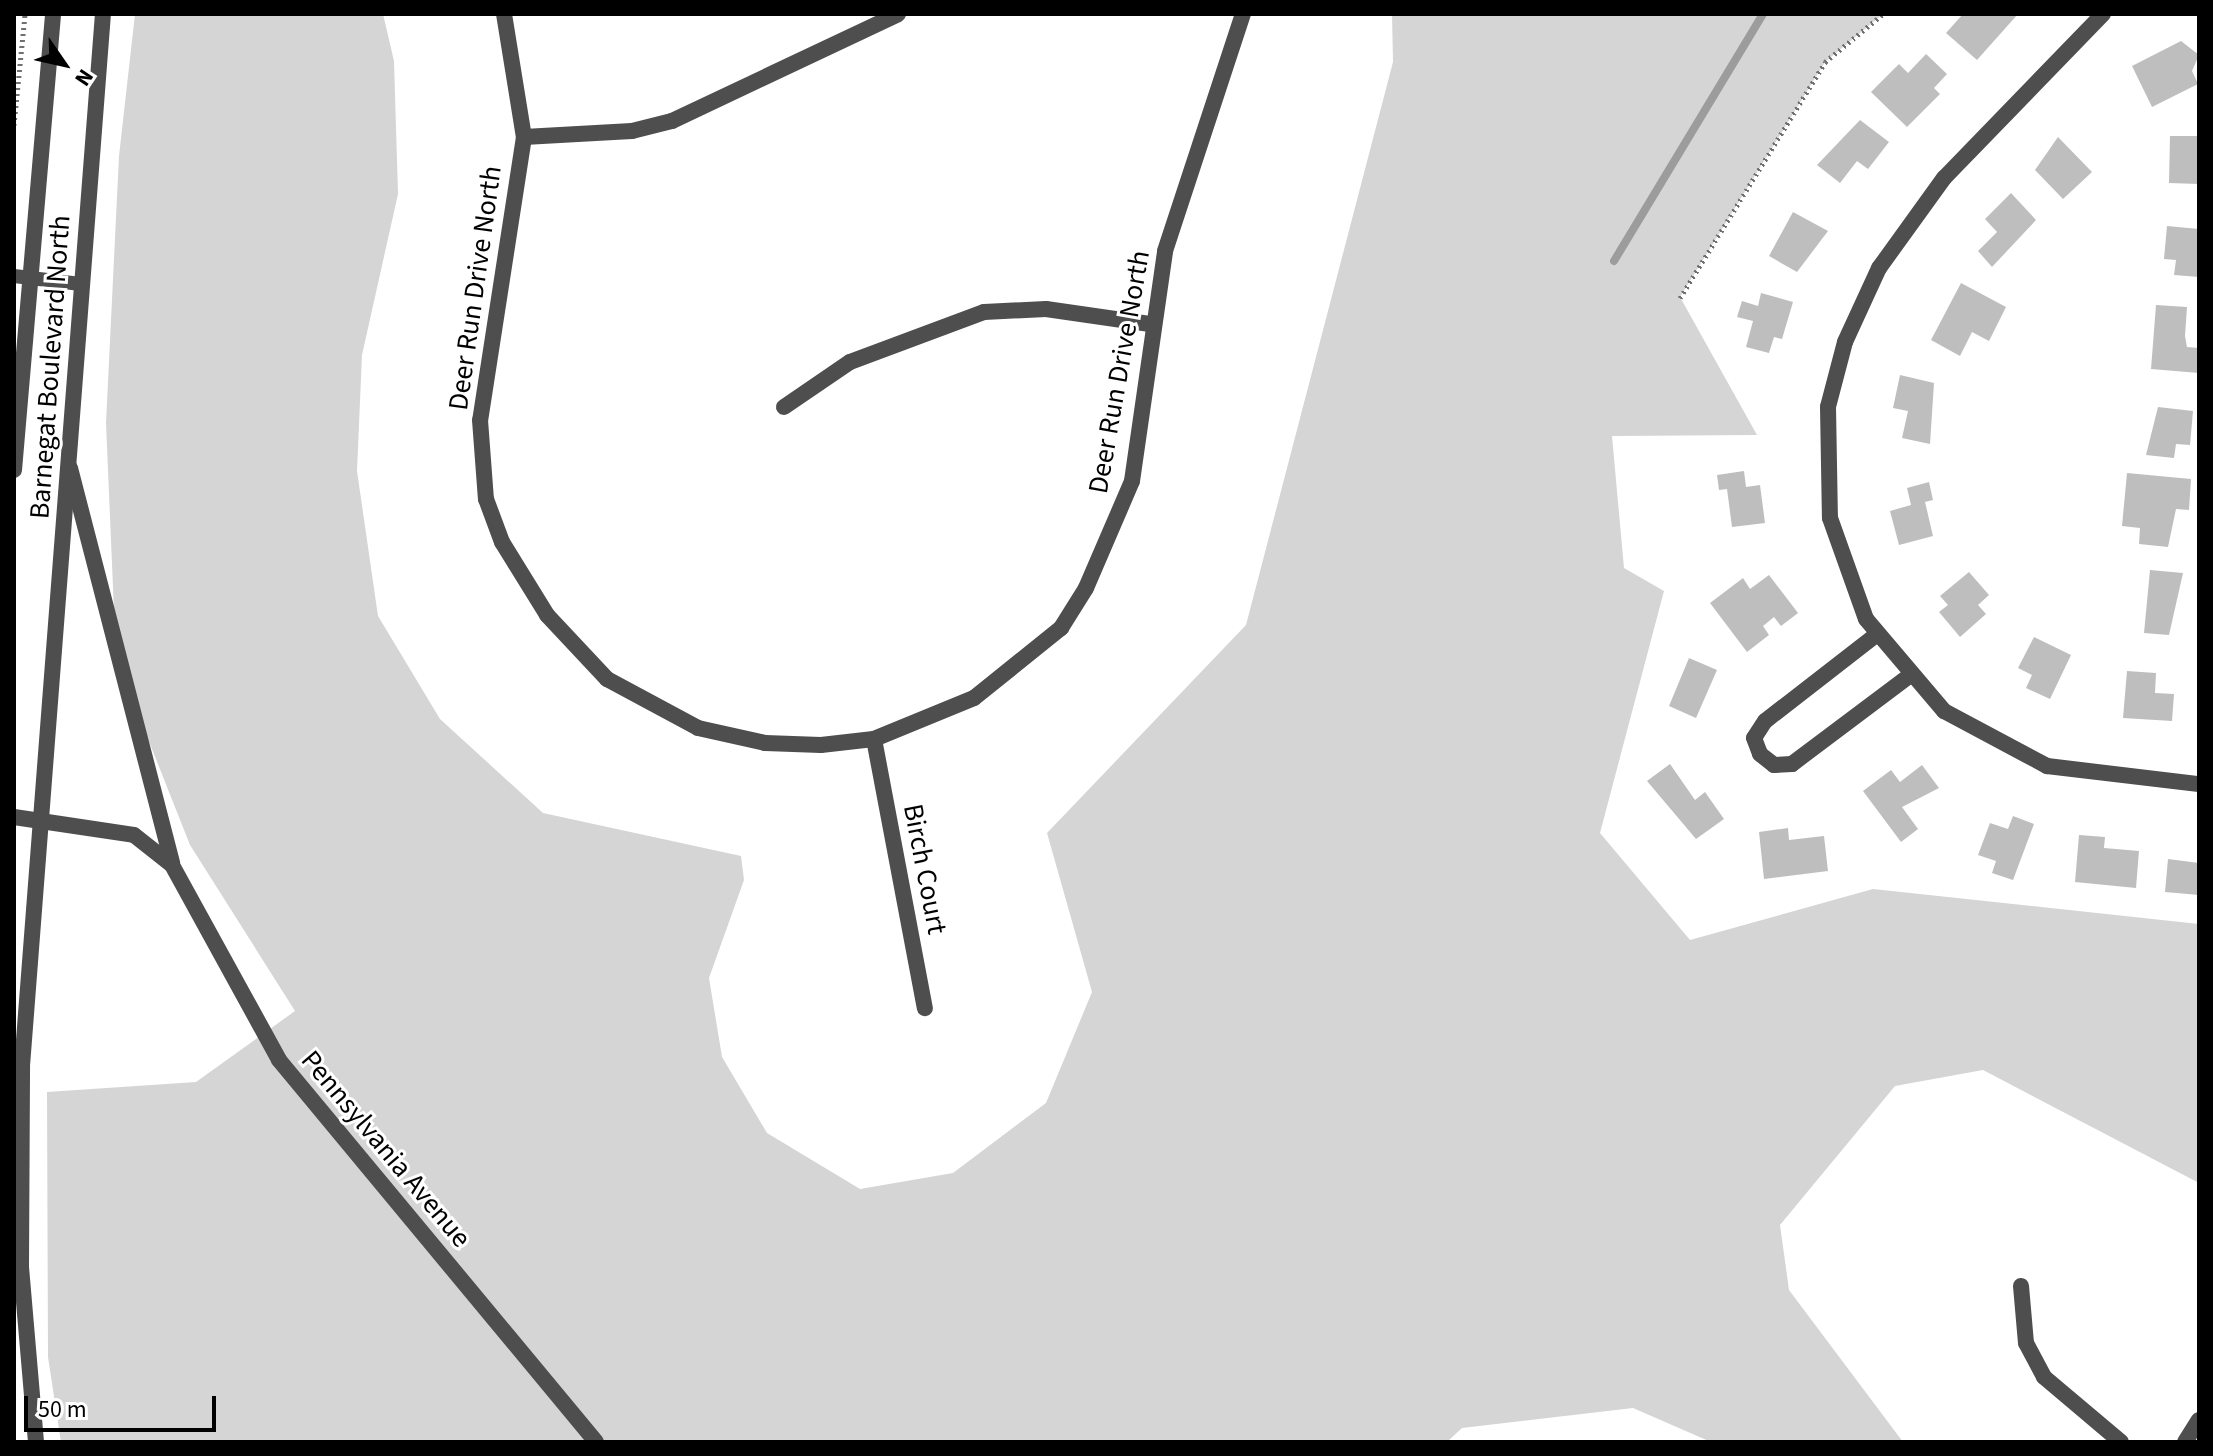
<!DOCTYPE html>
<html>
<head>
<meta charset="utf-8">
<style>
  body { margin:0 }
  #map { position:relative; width:2213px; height:1456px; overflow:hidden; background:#fff; font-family:"Source Sans 3",sans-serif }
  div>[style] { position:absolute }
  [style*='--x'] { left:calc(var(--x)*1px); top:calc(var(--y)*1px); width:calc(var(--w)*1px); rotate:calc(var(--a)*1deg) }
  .green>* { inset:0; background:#d5d5d5 }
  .stream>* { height:8px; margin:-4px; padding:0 4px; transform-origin:4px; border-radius:4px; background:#9c9c9c }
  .building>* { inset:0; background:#bebebe }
  .path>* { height:5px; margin-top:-2.5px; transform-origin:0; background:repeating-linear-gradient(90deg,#707070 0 2px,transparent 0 6px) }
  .service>* { height:14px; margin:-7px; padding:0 7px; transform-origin:7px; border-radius:7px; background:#4e4e4e }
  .minor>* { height:16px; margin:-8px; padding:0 8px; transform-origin:8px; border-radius:8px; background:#4e4e4e }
  .tertiary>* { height:16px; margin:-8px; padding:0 8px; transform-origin:8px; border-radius:8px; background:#4e4e4e }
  span { translate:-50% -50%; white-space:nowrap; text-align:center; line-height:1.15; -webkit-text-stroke:6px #fff; paint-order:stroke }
  .street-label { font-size:28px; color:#000 }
  .frame { position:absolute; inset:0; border:16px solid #000; pointer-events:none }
  .north { position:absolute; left:24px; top:24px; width:80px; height:80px; -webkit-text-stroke:6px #fff; paint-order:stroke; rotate:124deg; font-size:22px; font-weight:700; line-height:32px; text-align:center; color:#000 }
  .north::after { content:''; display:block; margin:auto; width:28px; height:36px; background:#000; clip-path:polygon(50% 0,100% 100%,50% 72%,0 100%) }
  .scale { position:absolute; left:24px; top:1396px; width:192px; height:36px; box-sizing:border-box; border:4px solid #000; border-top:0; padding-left:10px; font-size:24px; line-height:28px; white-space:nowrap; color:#000; -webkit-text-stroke:6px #fff; paint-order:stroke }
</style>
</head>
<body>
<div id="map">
  <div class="green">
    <div style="clip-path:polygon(135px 14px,383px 14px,394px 61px,398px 194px,362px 355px,357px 471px,378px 616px,440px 719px,543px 813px,741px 856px,744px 880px,709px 978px,722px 1057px,767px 1133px,860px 1189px,953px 1173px,1046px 1103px,1092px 992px,1047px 833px,1246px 625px,1393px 62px,1392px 14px,1883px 14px,1825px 62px,1680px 297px,1757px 435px,1612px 436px,1624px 568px,1664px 591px,1600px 833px,1690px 940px,1873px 889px,2199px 924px,2199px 1183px,1983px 1070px,1895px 1086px,1780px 1225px,1789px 1290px,1903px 1442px,1711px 1442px,1633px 1408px,1462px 1428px,1447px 1442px,61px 1442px,48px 1357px,47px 1092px,196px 1082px,295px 1011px,190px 845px,116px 658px,106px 423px,119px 156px)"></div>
  </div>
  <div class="stream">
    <div style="--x:1614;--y:261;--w:288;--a:-58.9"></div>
  </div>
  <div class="building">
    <div style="clip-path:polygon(1963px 14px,2018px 14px,1977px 60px,1946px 33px)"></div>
    <div style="clip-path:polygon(2181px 41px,2199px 55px,2192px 71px,2198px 84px,2152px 107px,2132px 66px)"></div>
    <div style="clip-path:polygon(1926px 54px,1947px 74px,1934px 88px,1940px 94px,1907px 127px,1871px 92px,1899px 64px,1908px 73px)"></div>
    <div style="clip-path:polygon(1860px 120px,1889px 142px,1868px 169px,1857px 161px,1840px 183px,1817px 165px)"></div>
    <div style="clip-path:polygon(2170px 136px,2199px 136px,2199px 184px,2169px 183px)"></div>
    <div style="clip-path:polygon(2058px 137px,2092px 172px,2063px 199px,2035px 170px)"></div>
    <div style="clip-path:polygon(2011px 193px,2036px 220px,1992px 267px,1978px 251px,1997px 232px,1985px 219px)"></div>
    <div style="clip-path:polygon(1793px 212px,1828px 231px,1797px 272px,1769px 256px)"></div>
    <div style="clip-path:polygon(2167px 226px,2199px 229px,2199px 277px,2174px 275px,2176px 260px,2164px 259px)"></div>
    <div style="clip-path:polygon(1961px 283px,2006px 307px,1989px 341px,1972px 332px,1960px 356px,1931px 340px)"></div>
    <div style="clip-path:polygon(1761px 293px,1793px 302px,1782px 339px,1774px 337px,1769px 353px,1746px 347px,1753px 321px,1737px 317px,1742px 301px,1758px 306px)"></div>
    <div style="clip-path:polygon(2156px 305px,2187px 307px,2185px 336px,2187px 347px,2199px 348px,2199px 373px,2151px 369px)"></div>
    <div style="clip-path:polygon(1900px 375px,1934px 383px,1930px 444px,1902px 438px,1908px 411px,1893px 408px)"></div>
    <div style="clip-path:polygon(2158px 407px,2193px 411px,2190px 445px,2176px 444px,2174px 458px,2146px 455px)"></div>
    <div style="clip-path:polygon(1744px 471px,1746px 487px,1760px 485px,1765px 523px,1732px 527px,1727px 489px,1719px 490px,1717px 475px)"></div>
    <div style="clip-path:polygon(2127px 473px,2191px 479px,2189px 510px,2176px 509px,2168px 547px,2139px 544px,2140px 528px,2122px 526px)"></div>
    <div style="clip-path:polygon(1929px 482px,1933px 500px,1925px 502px,1933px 536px,1899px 545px,1890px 511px,1911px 505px,1907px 488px)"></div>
    <div style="clip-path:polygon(2150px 570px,2183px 573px,2169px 635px,2144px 633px)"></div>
    <div style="clip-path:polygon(1969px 572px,1989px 595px,1978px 605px,1986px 614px,1960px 637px,1939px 612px,1948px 605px,1940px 596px)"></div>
    <div style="clip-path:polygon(1769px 575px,1798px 613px,1781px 626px,1774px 617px,1763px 626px,1769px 635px,1747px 652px,1710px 603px,1743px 578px,1750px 589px)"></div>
    <div style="clip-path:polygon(2034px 637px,2071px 655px,2050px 699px,2026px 688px,2032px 675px,2018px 668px)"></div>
    <div style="clip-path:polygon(1689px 658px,1717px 670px,1696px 718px,1669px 706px)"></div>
    <div style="clip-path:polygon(2127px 671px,2156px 673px,2155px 693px,2174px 694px,2172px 721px,2123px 718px)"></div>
    <div style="clip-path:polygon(1670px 764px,1695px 800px,1705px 792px,1724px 819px,1696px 839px,1647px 781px)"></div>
    <div style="clip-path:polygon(1922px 765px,1939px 788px,1902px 807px,1918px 829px,1901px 842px,1863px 791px,1891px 770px,1900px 782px)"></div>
    <div style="clip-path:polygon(2013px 816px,2034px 824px,2013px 880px,1992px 873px,1996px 861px,1978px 855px,1990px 823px,2008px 829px)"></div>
    <div style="clip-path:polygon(1788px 828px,1789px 840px,1824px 836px,1828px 871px,1764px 879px,1759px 832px)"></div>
    <div style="clip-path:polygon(2079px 835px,2105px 837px,2104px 848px,2139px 851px,2136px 888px,2075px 882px)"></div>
    <div style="clip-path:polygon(2168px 859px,2199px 863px,2199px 895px,2165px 892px)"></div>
  </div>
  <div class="path">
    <div style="--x:14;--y:125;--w:112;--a:-84.3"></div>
    <div style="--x:1680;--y:298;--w:277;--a:-58.4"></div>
    <div style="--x:1825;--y:62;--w:75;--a:-39.6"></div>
  </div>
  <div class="service">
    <div style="--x:14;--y:276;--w:67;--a:6.8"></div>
  </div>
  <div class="minor">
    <div style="--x:504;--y:14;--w:125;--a:80.8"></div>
    <div style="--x:524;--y:137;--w:286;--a:98.8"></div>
    <div style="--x:480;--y:420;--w:79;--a:85.7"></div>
    <div style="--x:486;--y:499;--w:46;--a:69.6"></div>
    <div style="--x:502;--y:542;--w:86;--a:58.3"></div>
    <div style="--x:547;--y:615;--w:88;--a:46.8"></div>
    <div style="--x:607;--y:679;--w:103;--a:28.3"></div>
    <div style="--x:698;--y:728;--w:69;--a:12.6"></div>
    <div style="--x:765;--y:743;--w:56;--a:2"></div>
    <div style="--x:821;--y:745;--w:53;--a:-6.5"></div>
    <div style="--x:874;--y:739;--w:108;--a:-22.3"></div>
    <div style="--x:974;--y:698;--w:112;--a:-38.8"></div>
    <div style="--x:1061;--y:628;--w:47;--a:-58"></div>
    <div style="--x:1086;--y:588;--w:116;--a:-66.7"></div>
    <div style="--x:1132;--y:481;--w:232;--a:-81.8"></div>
    <div style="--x:1165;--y:251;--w:250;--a:-71.8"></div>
    <div style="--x:2103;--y:14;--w:228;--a:134.1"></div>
    <div style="--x:1944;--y:178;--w:111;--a:125.8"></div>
    <div style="--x:1879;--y:268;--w:81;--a:114.7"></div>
    <div style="--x:1845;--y:342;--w:67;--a:104.7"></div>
    <div style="--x:1828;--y:407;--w:111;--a:89"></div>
    <div style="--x:1830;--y:518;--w:107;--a:70.4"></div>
    <div style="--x:1866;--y:619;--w:121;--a:49.7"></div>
    <div style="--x:1944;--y:711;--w:117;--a:28.1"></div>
    <div style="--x:2047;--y:766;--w:153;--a:6.8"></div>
    <div style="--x:524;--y:137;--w:108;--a:-3.2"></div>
    <div style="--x:632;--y:131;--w:41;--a:-14"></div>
    <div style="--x:672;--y:121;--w:250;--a:-25.3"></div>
    <div style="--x:784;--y:407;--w:80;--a:-34.3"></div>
    <div style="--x:850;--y:362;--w:143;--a:-20.5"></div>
    <div style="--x:984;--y:312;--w:62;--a:-2.8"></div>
    <div style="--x:1046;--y:309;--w:105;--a:8.2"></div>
    <div style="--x:70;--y:468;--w:408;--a:75.5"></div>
    <div style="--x:1876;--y:635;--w:140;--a:142.2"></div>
    <div style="--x:1765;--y:721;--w:20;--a:123"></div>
    <div style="--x:1754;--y:738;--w:17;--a:69"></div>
    <div style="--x:1760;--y:754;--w:18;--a:38"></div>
    <div style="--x:1774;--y:765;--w:18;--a:-3"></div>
    <div style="--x:1792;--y:764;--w:145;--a:-36.9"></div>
    <div style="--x:874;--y:739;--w:274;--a:79.3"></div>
    <div style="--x:14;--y:817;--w:121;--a:8.5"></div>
    <div style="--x:134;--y:835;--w:48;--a:38.3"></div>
    <div style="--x:172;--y:865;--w:222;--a:61.2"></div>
    <div style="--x:279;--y:1060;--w:496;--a:50.3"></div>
    <div style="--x:2021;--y:1286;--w:57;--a:85"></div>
    <div style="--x:2026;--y:1343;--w:38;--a:62"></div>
    <div style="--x:2044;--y:1377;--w:101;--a:40.2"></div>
    <div style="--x:2185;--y:1442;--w:26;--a:-58"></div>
  </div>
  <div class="tertiary">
    <div style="--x:14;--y:470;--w:458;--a:-85.1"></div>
    <div style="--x:36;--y:1442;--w:177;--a:-94.9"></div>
    <div style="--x:21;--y:1266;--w:200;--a:-89.7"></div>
    <div style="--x:22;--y:1066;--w:1055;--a:-85.6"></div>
  </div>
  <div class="street-label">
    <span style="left:475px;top:288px;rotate:-82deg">Deer Run Drive North</span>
    <span style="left:50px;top:367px;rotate:-86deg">Barnegat Boulevard North</span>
    <span style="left:1119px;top:372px;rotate:-80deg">Deer Run Drive North</span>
    <span style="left:925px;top:869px;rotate:79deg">Birch Court</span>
    <span style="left:386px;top:1149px;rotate:50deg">Pennsylvania Avenue</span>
  </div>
  <div class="frame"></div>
  <div class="north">N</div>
  <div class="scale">50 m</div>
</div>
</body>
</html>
